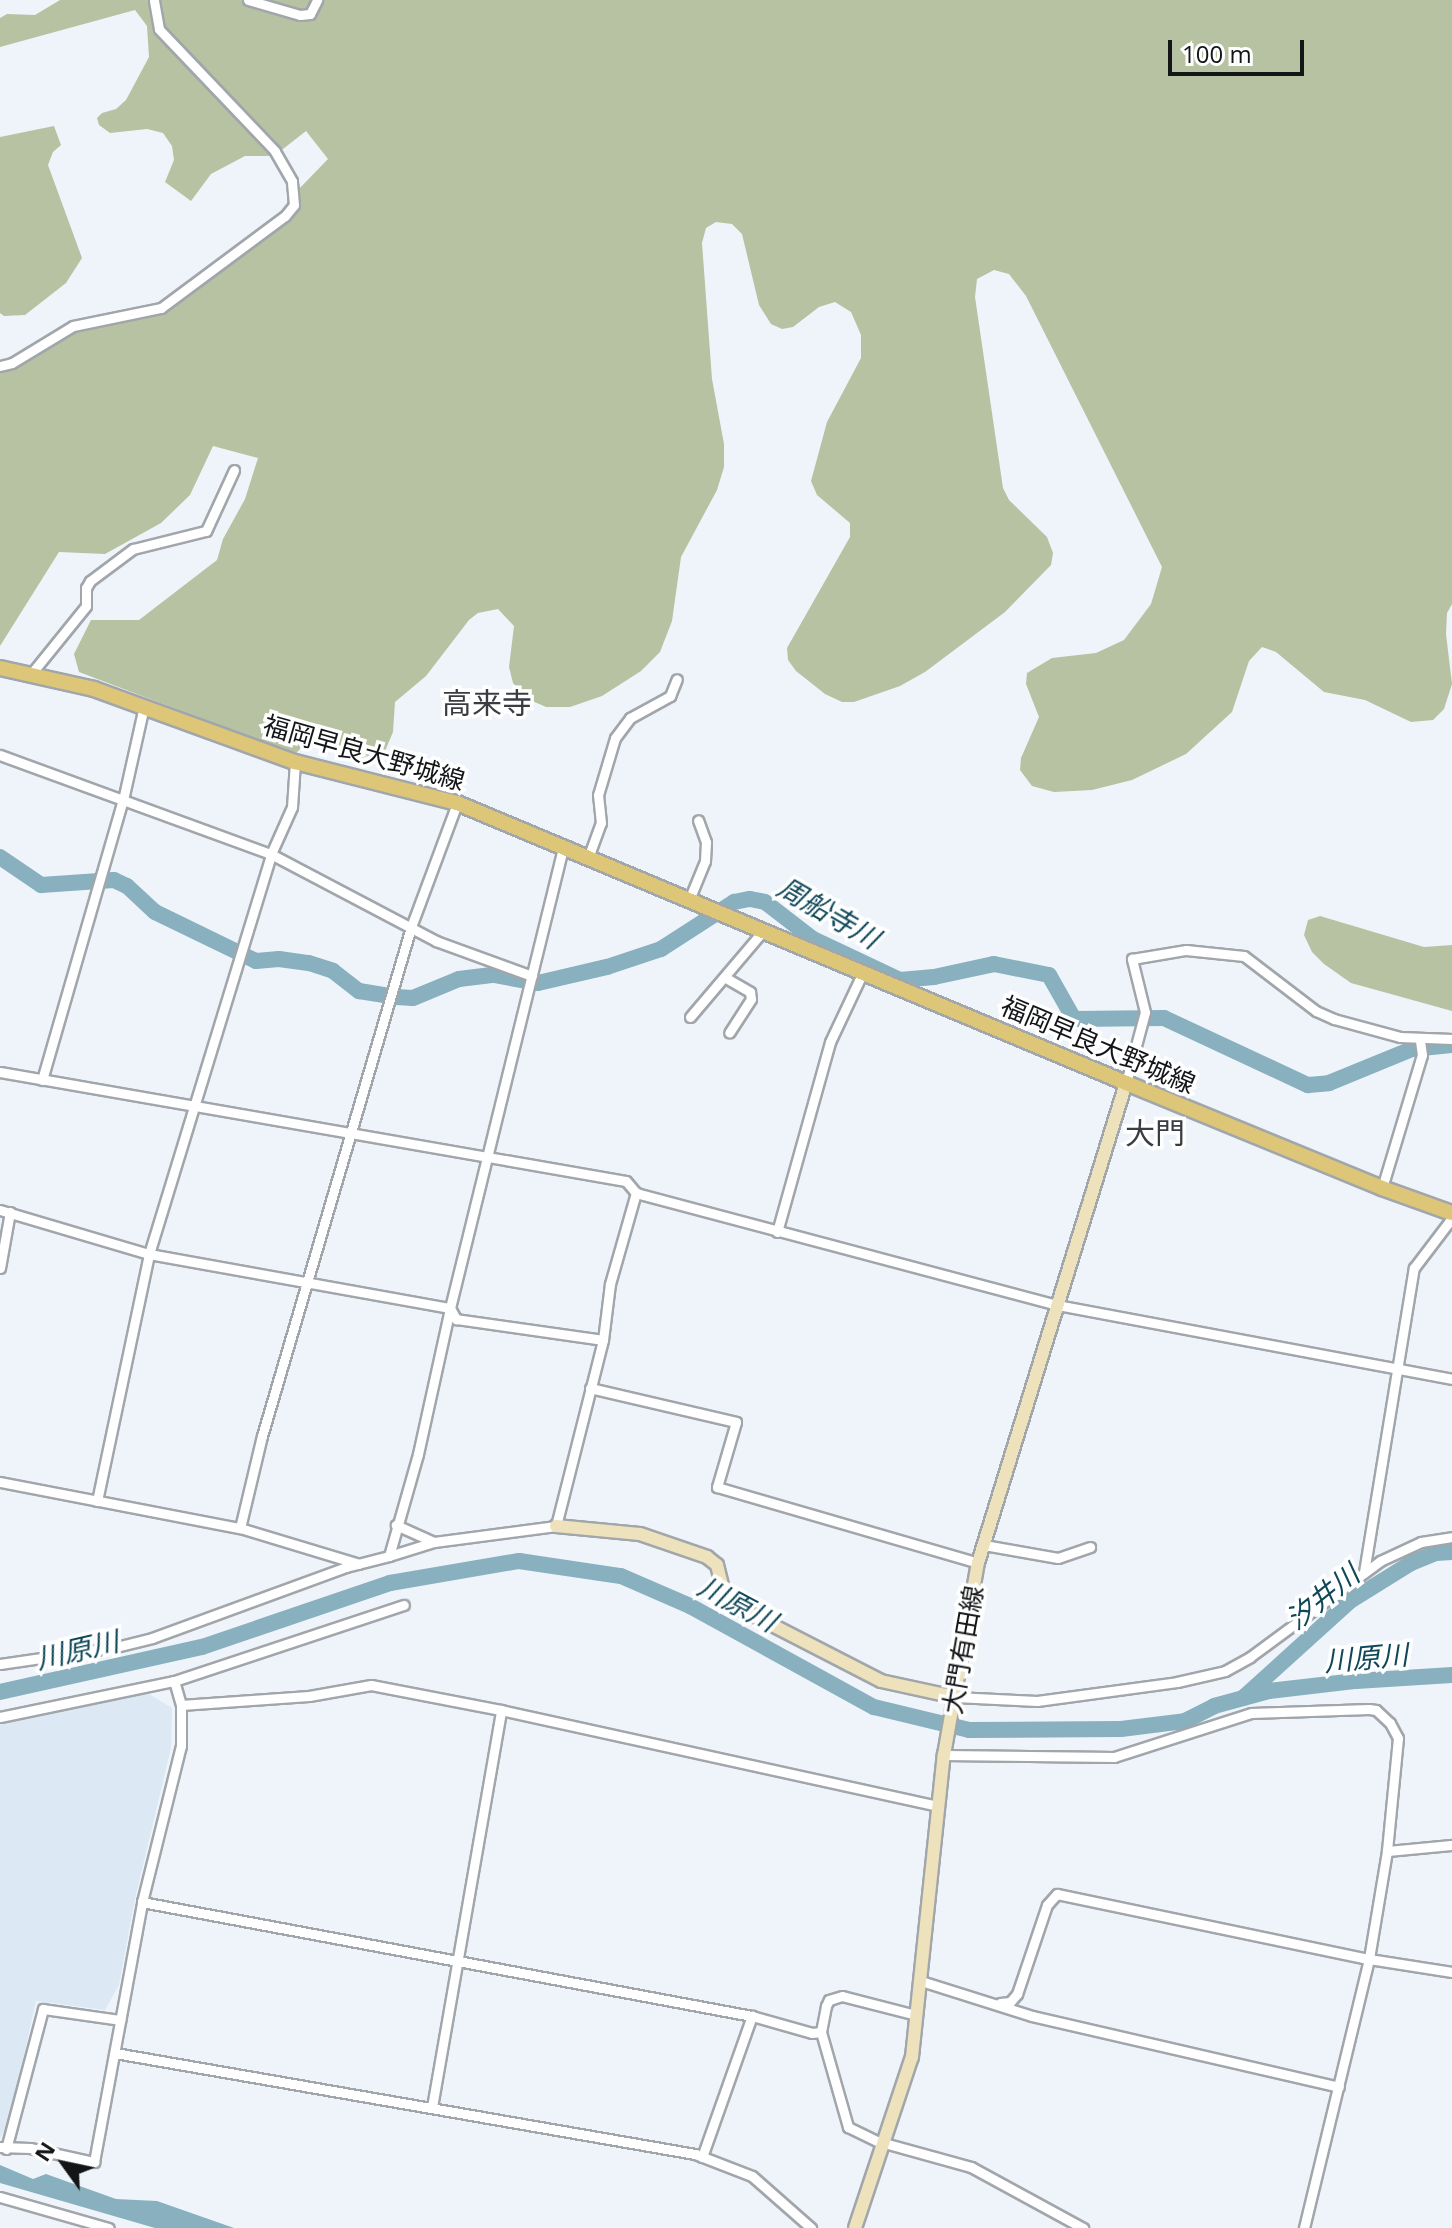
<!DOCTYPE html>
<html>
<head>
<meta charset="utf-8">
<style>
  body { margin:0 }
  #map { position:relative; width:1452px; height:2228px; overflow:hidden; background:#eef4fa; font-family:"Open Sans","Noto Sans JP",sans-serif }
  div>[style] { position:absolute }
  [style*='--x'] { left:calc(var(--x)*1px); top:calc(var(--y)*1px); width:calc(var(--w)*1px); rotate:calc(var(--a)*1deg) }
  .built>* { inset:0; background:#dce8f3 }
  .forest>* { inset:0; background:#b6c2a1 }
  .water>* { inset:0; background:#88b0bf }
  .river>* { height:16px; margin:-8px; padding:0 8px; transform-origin:8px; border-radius:8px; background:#88b0bf }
  .roads { filter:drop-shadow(2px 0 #a1a6ab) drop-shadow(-2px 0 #a1a6ab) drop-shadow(0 2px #a1a6ab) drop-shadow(0 -2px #a1a6ab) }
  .street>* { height:9px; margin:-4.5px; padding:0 4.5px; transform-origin:4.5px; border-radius:4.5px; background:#fff }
  .secondary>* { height:12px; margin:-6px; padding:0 6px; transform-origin:6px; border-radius:6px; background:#eee2bc }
  .primary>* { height:14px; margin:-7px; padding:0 7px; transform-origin:7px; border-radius:7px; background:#dec679 }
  span { translate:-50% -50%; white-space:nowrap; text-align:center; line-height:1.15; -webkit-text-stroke:7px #fff; paint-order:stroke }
  .street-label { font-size:26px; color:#131517 }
  .water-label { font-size:28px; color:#0f4859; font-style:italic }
  .quarter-label { font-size:30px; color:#393d42 }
  .north { position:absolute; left:24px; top:2124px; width:80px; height:80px; -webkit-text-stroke:6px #fff; paint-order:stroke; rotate:303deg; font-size:22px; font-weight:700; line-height:32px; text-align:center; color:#131517 }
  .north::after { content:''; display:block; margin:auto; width:28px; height:36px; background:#131517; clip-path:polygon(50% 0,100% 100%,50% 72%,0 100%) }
  .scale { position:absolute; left:1168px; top:40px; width:136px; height:36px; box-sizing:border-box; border:4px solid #131517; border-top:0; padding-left:10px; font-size:24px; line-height:28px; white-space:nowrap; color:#131517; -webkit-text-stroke:6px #fff; paint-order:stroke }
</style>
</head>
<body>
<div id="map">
  <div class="built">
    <div style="clip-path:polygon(135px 1693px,149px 1694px,172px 1708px,171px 1748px,135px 1899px,119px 1985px,105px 2010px,36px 2001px,9px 2122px,0 2138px,0 1720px)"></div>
  </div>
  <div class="forest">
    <div style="clip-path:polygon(60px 0,1452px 0,1452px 604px,1447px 613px,1446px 634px,1452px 684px,1444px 709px,1433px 720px,1411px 722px,1365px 700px,1324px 692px,1276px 652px,1262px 647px,1249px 661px,1232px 712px,1186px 754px,1132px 780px,1092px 790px,1054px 792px,1032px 786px,1020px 770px,1021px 758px,1039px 717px,1026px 684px,1027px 673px,1052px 658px,1096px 653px,1124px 640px,1151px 604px,1162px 567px,1026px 296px,1009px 274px,994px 270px,977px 279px,975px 297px,1003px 488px,1009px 500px,1047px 537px,1053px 553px,1051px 565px,1005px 612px,925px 672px,900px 686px,854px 702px,842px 702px,825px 694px,796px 671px,788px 660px,787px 648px,850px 537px,850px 523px,817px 495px,811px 481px,827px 422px,861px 358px,861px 335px,851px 312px,835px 302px,819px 307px,793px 327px,782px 329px,771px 324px,759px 305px,742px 234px,732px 224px,716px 222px,706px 228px,702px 243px,712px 379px,724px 444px,724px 467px,717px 490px,681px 557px,672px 621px,660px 652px,641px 671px,602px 696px,570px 707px,546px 707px,528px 699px,513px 683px,509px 667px,514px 626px,498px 609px,478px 613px,469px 620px,426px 676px,395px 702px,393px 732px,385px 751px,354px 760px,331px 738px,318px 732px,295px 754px,79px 672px,74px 654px,91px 620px,139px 620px,217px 560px,223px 539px,245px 499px,258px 458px,213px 446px,190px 495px,161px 523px,105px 554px,59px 552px,0 646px,0 368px,69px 332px,102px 322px,162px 312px,297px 213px,296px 192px,328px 159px,306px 131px,274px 156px,245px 156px,211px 174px,191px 201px,165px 182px,174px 160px,172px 146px,163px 133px,147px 129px,110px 133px,99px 125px,97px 118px,102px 113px,116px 109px,126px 100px,149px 57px,147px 26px,135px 10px,0 47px,0 18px,7px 14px,35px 15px)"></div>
    <div style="clip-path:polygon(54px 126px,61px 145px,53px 152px,48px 165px,82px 258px,66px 283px,25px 315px,4px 316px,0 313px,0 137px)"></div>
    <div style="clip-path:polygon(1320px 916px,1424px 947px,1452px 945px,1452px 1011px,1351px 983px,1324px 964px,1312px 952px,1304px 935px,1308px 920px)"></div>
  </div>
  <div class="water">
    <div style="clip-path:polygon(0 2165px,33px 2179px,46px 2174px,116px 2199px,157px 2201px,234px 2228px,155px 2228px,0 2183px)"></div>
  </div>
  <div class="river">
    <div style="--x:0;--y:857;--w:50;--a:34.3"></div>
    <div style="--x:41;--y:885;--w:73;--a:-3.9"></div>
    <div style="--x:114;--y:880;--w:14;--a:25"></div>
    <div style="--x:127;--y:886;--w:38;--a:43"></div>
    <div style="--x:155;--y:912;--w:112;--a:25.9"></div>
    <div style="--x:256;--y:961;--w:23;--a:-5"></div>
    <div style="--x:279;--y:959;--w:30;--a:8"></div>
    <div style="--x:309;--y:963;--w:25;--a:18"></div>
    <div style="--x:333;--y:971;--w:33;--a:38"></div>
    <div style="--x:359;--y:991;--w:37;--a:9"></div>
    <div style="--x:396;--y:997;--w:17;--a:3"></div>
    <div style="--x:413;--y:998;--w:50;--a:-22.4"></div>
    <div style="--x:459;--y:979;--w:35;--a:-7"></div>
    <div style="--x:494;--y:975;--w:45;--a:10.3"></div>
    <div style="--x:538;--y:983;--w:71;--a:-13.1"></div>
    <div style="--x:607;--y:967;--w:57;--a:-18.4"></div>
    <div style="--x:661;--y:949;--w:87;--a:-32.8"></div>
    <div style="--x:734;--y:902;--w:16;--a:-11"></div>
    <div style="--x:750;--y:899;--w:15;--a:11"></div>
    <div style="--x:765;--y:902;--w:61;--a:37.6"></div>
    <div style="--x:813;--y:939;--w:96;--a:25.2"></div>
    <div style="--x:900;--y:980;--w:34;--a:-5"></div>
    <div style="--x:934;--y:977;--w:61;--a:-12.2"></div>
    <div style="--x:994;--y:964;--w:56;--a:11.3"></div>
    <div style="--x:1049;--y:975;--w:51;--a:60.4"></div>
    <div style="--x:1074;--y:1019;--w:90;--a:-0.6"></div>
    <div style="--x:1164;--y:1018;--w:159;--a:25"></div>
    <div style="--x:1308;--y:1085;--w:21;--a:-5"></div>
    <div style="--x:1329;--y:1083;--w:90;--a:-22.3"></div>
    <div style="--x:1412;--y:1049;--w:40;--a:-5.7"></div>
    <div style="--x:0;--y:1692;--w:207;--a:-12.6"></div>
    <div style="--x:202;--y:1647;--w:199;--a:-18.8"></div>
    <div style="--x:390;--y:1583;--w:131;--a:-9.7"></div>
    <div style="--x:519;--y:1561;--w:103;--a:8.4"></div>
    <div style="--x:621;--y:1576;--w:75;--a:23.5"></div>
    <div style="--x:690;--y:1606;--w:210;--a:28.8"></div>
    <div style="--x:874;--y:1707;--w:98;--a:13.6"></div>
    <div style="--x:969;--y:1730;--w:152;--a:-0.4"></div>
    <div style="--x:1121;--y:1729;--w:64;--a:-7.1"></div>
    <div style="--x:1185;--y:1721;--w:33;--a:-27"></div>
    <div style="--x:1214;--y:1706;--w:57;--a:-15.3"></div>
    <div style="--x:1269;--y:1691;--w:88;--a:-6.6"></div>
    <div style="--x:1356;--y:1681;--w:96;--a:-3.6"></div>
    <div style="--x:1243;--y:1698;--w:144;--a:-42.2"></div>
    <div style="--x:1350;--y:1601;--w:72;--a:-31.9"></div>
    <div style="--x:1411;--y:1563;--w:27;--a:-22"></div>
    <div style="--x:1436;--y:1553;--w:16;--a:-4"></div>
  </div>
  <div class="roads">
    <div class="street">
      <div style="--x:248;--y:0;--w:54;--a:16.1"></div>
      <div style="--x:300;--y:15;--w:10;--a:-6"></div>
      <div style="--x:310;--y:14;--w:16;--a:-63"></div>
      <div style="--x:0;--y:366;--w:12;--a:-14"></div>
      <div style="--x:12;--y:363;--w:71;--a:-31.2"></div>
      <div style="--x:73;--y:326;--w:90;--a:-11.6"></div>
      <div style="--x:161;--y:308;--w:154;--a:-36.6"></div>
      <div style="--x:285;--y:216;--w:14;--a:-51"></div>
      <div style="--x:294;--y:205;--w:24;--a:-95"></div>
      <div style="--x:292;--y:181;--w:34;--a:-120"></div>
      <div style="--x:275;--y:151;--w:168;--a:-133.6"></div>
      <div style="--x:159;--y:29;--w:29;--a:-100"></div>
      <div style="--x:31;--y:674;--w:87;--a:-51"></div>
      <div style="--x:86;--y:606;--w:18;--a:-90"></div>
      <div style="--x:86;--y:588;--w:8;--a:-60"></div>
      <div style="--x:90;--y:581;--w:54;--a:-36.7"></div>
      <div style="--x:133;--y:549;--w:75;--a:-13.9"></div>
      <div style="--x:206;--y:531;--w:67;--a:-65.3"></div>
      <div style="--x:0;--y:755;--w:289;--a:20.1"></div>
      <div style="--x:271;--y:854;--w:187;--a:27.8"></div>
      <div style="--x:436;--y:941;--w:102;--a:20"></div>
      <div style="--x:588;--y:858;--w:37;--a:-70"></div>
      <div style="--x:601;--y:823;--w:28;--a:-96"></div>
      <div style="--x:598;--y:795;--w:59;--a:-73.4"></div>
      <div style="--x:615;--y:738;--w:25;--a:-53"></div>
      <div style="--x:630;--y:718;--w:46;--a:-28.8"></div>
      <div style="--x:670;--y:696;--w:18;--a:-68"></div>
      <div style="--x:689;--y:900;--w:42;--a:-67.7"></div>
      <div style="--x:705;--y:861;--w:19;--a:-87"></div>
      <div style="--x:706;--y:842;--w:23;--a:-110"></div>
      <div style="--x:726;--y:978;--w:28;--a:30"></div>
      <div style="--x:750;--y:992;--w:7;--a:82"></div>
      <div style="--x:751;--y:999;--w:40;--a:122.9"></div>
      <div style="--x:690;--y:1017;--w:113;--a:-49.7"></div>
      <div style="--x:0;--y:1072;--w:635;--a:9.88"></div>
      <div style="--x:626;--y:1181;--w:16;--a:50"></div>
      <div style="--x:636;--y:1193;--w:436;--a:14.9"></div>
      <div style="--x:1057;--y:1305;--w:402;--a:10.6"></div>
      <div style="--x:42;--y:1080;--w:291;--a:-73.9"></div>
      <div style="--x:123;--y:800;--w:96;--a:-77.4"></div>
      <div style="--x:1126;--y:1083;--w:73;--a:-75"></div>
      <div style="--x:1145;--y:1012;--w:55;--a:-103.8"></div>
      <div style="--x:1132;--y:959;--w:55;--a:-9.5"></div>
      <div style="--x:1186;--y:950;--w:58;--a:5.9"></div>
      <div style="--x:1244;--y:956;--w:91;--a:37.4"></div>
      <div style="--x:1316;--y:1011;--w:20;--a:24"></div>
      <div style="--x:1334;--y:1019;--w:68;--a:15.3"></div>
      <div style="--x:1400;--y:1037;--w:52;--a:2.2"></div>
      <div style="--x:1382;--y:1188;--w:139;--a:-73.3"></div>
      <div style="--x:1422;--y:1055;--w:15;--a:-98"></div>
      <div style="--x:0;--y:1210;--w:155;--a:16.5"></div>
      <div style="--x:149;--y:1254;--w:306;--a:10.2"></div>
      <div style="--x:450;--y:1308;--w:13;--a:61"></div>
      <div style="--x:456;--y:1319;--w:148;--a:8.1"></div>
      <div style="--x:603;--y:1340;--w:192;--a:104.2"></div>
      <div style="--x:556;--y:1526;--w:123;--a:172.5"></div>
      <div style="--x:434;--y:1542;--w:42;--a:-155.9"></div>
      <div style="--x:777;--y:1232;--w:197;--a:-74.4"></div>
      <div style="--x:830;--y:1042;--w:77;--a:-64.8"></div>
      <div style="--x:0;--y:1268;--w:57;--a:-79.9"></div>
      <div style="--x:603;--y:1340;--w:56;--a:-82.9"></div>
      <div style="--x:610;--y:1284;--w:95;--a:-74.1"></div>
      <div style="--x:590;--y:1388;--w:150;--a:13.1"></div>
      <div style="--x:736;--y:1422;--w:68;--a:106.3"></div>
      <div style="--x:717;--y:1487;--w:272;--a:16.2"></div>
      <div style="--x:0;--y:1482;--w:244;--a:10.9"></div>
      <div style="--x:240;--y:1528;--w:124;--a:16.8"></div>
      <div style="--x:97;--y:1501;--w:252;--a:-78.1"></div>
      <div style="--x:149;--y:1254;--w:418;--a:-73"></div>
      <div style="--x:271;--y:854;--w:51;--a:-65.9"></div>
      <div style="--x:292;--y:807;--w:45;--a:-86.2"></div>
      <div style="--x:240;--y:1528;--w:95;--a:-76.6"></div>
      <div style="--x:262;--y:1436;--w:530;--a:-73.68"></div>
      <div style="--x:411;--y:927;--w:132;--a:-69.6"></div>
      <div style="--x:984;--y:1545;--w:75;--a:10"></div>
      <div style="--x:1058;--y:1558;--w:34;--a:-19"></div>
      <div style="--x:389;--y:1556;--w:47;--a:-17.3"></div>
      <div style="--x:1364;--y:1572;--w:308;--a:-80.7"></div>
      <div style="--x:1414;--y:1268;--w:63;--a:-52.8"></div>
      <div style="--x:0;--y:1664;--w:117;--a:-8.3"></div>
      <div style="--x:116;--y:1647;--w:37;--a:-14"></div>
      <div style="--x:152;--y:1638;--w:207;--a:-20.1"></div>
      <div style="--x:346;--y:1567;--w:44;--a:-14.3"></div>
      <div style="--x:389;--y:1556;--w:106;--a:-74.1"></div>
      <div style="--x:418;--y:1454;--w:149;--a:-77.6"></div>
      <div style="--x:450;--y:1308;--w:475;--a:-76.2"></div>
      <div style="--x:955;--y:1697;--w:82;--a:2.8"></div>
      <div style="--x:1037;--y:1701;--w:141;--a:-7.7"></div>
      <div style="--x:1177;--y:1682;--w:49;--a:-12.9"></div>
      <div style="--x:1225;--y:1671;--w:29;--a:-29"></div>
      <div style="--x:1250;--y:1657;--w:162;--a:-36.4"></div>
      <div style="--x:1380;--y:1561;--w:45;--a:-24.9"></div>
      <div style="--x:1421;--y:1542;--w:31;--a:-9"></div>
      <div style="--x:181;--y:1705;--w:128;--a:-4"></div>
      <div style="--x:309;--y:1696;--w:63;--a:-10.1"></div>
      <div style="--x:371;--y:1685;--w:132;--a:10.9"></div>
      <div style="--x:501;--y:1710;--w:447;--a:12.4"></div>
      <div style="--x:0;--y:1717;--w:178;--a:-11.7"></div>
      <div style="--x:174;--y:1681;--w:242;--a:-18.3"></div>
      <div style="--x:944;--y:1755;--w:170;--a:0.7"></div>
      <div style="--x:1114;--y:1757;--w:144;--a:-17.8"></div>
      <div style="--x:1251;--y:1713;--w:118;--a:-1.9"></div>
      <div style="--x:1369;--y:1709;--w:7;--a:8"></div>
      <div style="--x:1376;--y:1710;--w:19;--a:43"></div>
      <div style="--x:1390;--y:1723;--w:17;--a:62"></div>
      <div style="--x:1398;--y:1738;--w:114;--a:95.6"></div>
      <div style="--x:1387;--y:1851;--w:109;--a:99.5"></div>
      <div style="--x:1369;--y:1959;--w:277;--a:103.6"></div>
      <div style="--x:1387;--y:1851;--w:65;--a:-5.3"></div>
      <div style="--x:142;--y:1902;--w:621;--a:10.59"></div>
      <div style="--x:752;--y:2016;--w:62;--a:15.8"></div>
      <div style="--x:812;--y:2033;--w:9;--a:-6"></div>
      <div style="--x:921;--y:1981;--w:116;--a:17.5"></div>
      <div style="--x:1032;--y:2016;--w:315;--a:13"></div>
      <div style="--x:1000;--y:2003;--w:10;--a:-6"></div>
      <div style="--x:1010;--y:2002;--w:11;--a:-49"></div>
      <div style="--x:1017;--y:1994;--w:94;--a:-71.4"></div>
      <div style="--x:1047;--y:1905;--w:15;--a:-48"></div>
      <div style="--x:1057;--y:1894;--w:319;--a:11.8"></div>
      <div style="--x:1369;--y:1959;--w:84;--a:8.9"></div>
      <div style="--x:916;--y:2015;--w:76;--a:-165.6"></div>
      <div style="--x:842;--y:1996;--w:14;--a:163"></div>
      <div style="--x:829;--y:2000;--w:7;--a:117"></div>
      <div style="--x:826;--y:2006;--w:26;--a:101"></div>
      <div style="--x:821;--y:2032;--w:99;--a:74.1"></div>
      <div style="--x:848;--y:2127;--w:32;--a:26"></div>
      <div style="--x:877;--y:2141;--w:98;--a:15.5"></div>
      <div style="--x:971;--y:2167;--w:128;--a:28.6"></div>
      <div style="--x:115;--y:2053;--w:589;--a:9.88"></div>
      <div style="--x:695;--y:2154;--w:61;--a:21.1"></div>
      <div style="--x:752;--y:2176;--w:79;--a:41.4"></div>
      <div style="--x:432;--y:2107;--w:403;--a:-80.1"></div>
      <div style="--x:0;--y:2147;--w:30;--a:2"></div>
      <div style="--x:30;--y:2148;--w:66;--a:12.3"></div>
      <div style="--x:94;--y:2162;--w:264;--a:-79.5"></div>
      <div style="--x:142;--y:1902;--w:161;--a:-76"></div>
      <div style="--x:181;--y:1746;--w:41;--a:-90"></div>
      <div style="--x:181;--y:1705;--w:25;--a:-106"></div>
      <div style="--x:6;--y:2149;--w:145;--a:-75.2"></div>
      <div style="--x:43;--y:2009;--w:78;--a:8.1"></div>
      <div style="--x:702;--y:2157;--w:150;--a:-70.5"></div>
      <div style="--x:0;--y:2197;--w:113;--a:15.9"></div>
    </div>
    <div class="secondary">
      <div style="--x:556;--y:1526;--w:84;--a:5.4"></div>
      <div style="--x:640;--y:1534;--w:71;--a:18.9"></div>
      <div style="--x:707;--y:1557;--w:13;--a:39"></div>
      <div style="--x:717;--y:1565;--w:25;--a:76"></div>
      <div style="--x:723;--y:1589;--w:29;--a:46"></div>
      <div style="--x:743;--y:1610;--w:155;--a:27.2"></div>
      <div style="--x:881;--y:1681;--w:76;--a:12.2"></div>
      <div style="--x:855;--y:2228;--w:180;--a:-71.6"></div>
      <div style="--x:912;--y:2057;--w:304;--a:-84"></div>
      <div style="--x:944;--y:1755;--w:195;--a:-80"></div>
      <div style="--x:978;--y:1563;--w:502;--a:-72.86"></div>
    </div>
    <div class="primary">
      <div style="--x:0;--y:668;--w:96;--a:12.6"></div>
      <div style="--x:94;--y:689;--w:214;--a:20"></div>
      <div style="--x:295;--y:762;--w:167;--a:14.2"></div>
      <div style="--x:457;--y:803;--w:725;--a:22.71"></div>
      <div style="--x:1126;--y:1083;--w:277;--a:22.3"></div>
      <div style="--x:1382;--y:1188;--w:74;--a:19.7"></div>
    </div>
  </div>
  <div class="street-label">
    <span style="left:364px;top:753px;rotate:16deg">福岡早良大野城線</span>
    <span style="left:1098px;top:1045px;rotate:23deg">福岡早良大野城線</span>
    <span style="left:963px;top:1650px;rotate:-80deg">大門有田線</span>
  </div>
  <div class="water-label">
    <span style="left:829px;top:912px;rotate:30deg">周船寺川</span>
    <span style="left:1322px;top:1596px;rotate:-39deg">汐井川</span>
    <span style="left:738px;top:1603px;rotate:28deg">川原川</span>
    <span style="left:77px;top:1649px;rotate:-13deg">川原川</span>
    <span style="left:1366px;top:1657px;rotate:-5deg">川原川</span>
  </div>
  <div class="quarter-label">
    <span style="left:487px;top:703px">高来寺</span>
    <span style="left:1155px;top:1133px">大門</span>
  </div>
  <div class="north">N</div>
  <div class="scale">100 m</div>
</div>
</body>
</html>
